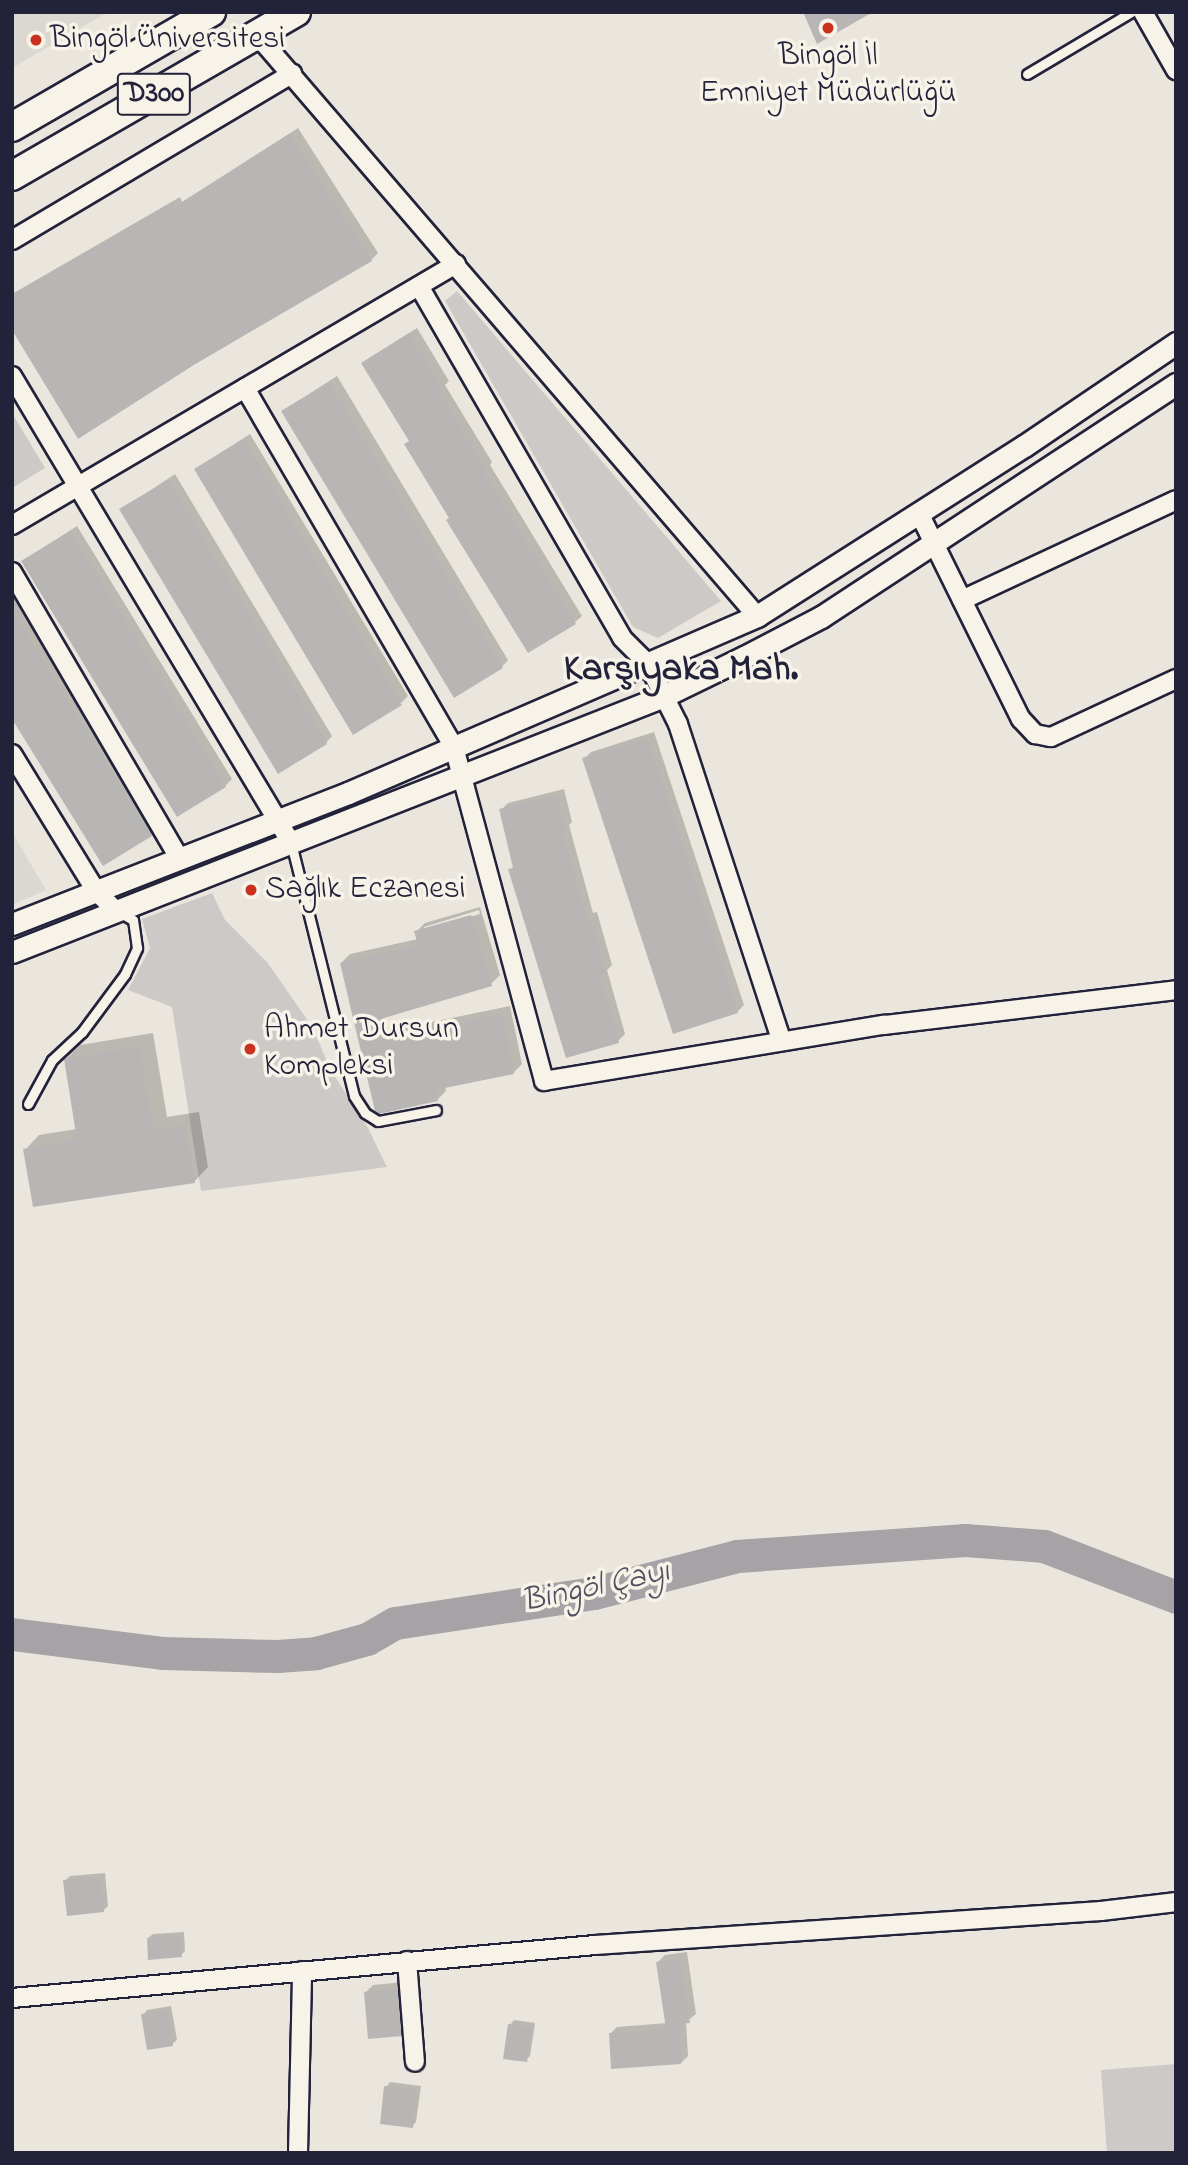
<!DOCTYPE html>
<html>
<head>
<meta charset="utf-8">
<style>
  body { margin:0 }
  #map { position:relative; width:1188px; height:2165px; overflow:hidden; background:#eae6de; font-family:"Indie Flower",sans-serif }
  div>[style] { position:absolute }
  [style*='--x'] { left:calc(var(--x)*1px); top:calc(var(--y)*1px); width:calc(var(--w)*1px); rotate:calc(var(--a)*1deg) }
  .built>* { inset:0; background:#dbd8d2 }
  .green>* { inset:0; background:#cdc9c6 }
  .shadow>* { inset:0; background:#0003 }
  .river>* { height:33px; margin:-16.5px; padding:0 16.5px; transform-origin:16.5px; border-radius:16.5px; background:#a6a3a6 }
  .building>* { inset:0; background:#b8b6b5 }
  .roads { filter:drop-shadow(2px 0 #22223b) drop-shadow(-2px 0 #22223b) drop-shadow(0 2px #22223b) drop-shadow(0 -2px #22223b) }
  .service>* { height:9px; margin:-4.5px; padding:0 4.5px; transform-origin:4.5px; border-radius:4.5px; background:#f7f3e8 }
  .minor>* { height:18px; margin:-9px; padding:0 9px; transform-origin:9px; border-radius:9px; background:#f7f3e8 }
  .tertiary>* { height:21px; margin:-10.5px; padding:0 10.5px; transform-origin:10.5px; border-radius:10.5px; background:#f7f3e8 }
  .trunk>* { height:28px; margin:-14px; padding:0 14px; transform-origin:14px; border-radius:14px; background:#f7f3e8 }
  .dots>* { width:19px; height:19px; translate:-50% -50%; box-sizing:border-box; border:4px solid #f7f3e8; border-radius:50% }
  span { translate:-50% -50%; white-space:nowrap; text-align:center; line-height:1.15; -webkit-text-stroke:7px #f7f3e8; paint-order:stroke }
  .shield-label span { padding:2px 5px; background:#f7f3e8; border:2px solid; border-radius:5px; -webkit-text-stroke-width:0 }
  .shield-label { font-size:30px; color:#22223b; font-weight:700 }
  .poi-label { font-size:32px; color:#22223b }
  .left { translate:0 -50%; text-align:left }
  .water-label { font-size:33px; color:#504f60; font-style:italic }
  .district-label { font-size:38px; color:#22223b; font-weight:700 }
  .frame { position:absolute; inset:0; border:14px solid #22223b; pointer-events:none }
</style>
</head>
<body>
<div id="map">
  <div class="built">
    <div style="clip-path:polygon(12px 12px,108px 12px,12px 68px)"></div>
    <div style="clip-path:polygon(12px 832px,46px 890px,12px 905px)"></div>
  </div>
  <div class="green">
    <div style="clip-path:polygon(457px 291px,721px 601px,658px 638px,633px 627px,445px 301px)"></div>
    <div style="clip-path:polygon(12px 413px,45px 468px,12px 488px)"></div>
    <div style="clip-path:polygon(212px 893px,225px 920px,267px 962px,313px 1028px,330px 1069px,368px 1128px,387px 1167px,201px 1191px,172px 1007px,128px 990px,150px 948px,142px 919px)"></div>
    <div style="clip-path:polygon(1176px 2064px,1176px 2153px,1107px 2153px,1101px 2070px)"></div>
  </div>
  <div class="shadow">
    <div style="clip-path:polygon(298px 128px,378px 253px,371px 260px,197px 363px,12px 327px,12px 294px,180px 197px,182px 202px)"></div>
    <div style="clip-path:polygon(417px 328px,449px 381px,445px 385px,492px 462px,490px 465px,582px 616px,575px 622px,451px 518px,410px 441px,363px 363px)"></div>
    <div style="clip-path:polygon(337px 376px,508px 660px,502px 667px,283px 411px)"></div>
    <div style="clip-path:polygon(250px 434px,408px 696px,401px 703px,196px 469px)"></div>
    <div style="clip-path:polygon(175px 474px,332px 736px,326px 743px,121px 510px)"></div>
    <div style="clip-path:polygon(77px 526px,232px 779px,225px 786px,23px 561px)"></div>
    <div style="clip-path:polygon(12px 587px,157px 828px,151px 835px,12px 712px)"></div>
    <div style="clip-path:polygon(654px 732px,744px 1005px,737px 1012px,584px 759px,591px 752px)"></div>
    <div style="clip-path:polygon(564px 789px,572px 822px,569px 825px,593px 913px,597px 912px,612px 965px,607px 970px,625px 1034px,618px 1041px,510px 870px,515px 865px,501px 810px,508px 803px)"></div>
    <div style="clip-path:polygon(evenodd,480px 907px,500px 975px,491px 984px,384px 1016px,388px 1031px,510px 1006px,522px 1064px,513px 1073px,445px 1086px,446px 1091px,437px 1100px,380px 1112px,341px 963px,350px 954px,418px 939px,416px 932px,425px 923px,480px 907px,479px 910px,480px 914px,424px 930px,424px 927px,479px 910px)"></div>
    <div style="clip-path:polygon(153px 1033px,167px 1117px,199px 1112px,208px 1167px,194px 1182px,25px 1150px,39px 1135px,77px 1129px,65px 1060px,80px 1045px)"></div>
    <div style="clip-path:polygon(105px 1873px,108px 1906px,103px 1911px,65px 1881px,70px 1876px)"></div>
    <div style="clip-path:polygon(184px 1932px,185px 1951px,181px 1955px,148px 1938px,153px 1934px)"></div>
    <div style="clip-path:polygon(687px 1952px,696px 2014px,686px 2022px,688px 2056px,681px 2063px,610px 2034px,617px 2027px,667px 2023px,658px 1962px,665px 1955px)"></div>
    <div style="clip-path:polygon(404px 1982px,408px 2027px,401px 2034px,366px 1992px,373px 1985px)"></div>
    <div style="clip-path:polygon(171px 2006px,177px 2040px,172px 2044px,143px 2015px,147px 2010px)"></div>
    <div style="clip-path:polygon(514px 2020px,535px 2023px,530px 2056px,526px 2060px,510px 2025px)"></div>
    <div style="clip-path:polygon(390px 2082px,421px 2086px,416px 2122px,412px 2126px,386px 2087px)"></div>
  </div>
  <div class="river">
    <div style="--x:12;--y:1634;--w:151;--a:7.2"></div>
    <div style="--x:162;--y:1653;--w:115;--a:1.5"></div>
    <div style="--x:277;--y:1656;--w:39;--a:-4"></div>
    <div style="--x:316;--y:1653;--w:53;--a:-15.4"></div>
    <div style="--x:367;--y:1639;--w:32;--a:-30"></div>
    <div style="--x:395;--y:1623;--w:201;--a:-8.6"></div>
    <div style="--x:594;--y:1593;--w:148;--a:-14.5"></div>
    <div style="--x:737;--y:1556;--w:229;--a:-4"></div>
    <div style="--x:965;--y:1540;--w:79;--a:4.3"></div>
    <div style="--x:1044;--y:1546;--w:142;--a:21.1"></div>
  </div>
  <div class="building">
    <div style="clip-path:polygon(803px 12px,873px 12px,817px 44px)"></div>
    <div style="clip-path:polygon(290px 134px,372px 261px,197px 363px,78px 439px,12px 330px,12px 295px,172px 203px,175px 207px)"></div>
    <div style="clip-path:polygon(409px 333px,443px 390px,439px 392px,487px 471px,484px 473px,576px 624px,528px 653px,446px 520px,449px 518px,404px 444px,409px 441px,361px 363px)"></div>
    <div style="clip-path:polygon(329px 382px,503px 668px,454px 698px,281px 411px)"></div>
    <div style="clip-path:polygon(243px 439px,402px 705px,353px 735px,194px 469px)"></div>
    <div style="clip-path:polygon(168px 480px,327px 744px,278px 774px,119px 509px)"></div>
    <div style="clip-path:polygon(70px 531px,226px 787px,177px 817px,21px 561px)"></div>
    <div style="clip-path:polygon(12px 610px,152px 836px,103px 866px,12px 719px)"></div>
    <div style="clip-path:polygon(647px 738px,738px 1013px,673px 1034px,582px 758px)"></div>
    <div style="clip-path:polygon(557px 795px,565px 830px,562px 831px,587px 919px,590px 918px,606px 973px,600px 975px,619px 1043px,566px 1058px,508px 869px,513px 868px,499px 809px)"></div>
    <div style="clip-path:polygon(471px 915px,492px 986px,374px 1021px,379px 1039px,502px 1014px,514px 1074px,435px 1090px,438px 1101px,379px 1114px,375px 1111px,340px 963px,418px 945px,414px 931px)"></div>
    <div style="clip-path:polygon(139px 1046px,153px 1130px,185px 1125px,195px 1183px,33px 1207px,23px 1149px,77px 1140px,64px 1059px)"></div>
    <div style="clip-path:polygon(101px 1877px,104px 1912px,67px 1916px,63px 1880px)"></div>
    <div style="clip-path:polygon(180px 1935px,182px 1957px,148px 1960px,147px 1938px)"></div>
    <div style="clip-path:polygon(680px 1958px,690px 2023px,679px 2024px,681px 2064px,611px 2069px,609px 2033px,666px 2029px,656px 1962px)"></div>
    <div style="clip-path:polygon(398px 1988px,402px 2036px,368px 2039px,364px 1992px)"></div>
    <div style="clip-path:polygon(167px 2010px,173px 2046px,147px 2050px,141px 2014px)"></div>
    <div style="clip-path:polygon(508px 2024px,532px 2027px,527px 2062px,503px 2059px)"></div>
    <div style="clip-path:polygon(384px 2086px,417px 2090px,413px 2128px,380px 2124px)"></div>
  </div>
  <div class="roads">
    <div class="service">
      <div style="--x:1027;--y:74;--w:121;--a:-30.8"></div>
      <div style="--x:291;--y:843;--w:261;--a:76"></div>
      <div style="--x:354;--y:1096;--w:20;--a:57"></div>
      <div style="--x:365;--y:1113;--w:15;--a:32"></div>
      <div style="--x:378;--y:1121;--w:59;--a:-10.7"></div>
      <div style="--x:28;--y:1104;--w:50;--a:-61.4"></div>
      <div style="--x:52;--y:1060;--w:41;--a:-43"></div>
      <div style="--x:82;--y:1032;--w:72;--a:-53.4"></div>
      <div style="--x:125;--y:974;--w:29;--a:-65"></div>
      <div style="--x:137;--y:948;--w:28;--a:-98"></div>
      <div style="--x:133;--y:920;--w:16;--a:-150"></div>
    </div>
    <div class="minor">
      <div style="--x:1143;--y:12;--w:67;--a:60.4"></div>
      <div style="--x:257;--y:35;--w:767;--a:49.29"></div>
      <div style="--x:12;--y:240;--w:326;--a:-30.7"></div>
      <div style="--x:419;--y:286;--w:406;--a:60"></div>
      <div style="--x:622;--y:638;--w:37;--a:45"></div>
      <div style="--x:648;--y:664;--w:67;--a:63.4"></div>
      <div style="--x:678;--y:724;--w:332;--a:71.9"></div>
      <div style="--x:12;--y:376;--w:544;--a:59.14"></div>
      <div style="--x:245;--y:388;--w:415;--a:59.8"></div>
      <div style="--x:454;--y:747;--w:346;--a:74.9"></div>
      <div style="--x:544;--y:1081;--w:345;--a:-9.4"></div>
      <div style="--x:884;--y:1025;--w:294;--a:-6.8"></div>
      <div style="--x:919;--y:513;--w:230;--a:63.7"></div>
      <div style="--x:1021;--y:719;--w:21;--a:47"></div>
      <div style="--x:1035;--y:734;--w:16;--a:11"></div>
      <div style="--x:1051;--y:737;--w:138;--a:-24.9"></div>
      <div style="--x:12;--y:525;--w:515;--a:-30.45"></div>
      <div style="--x:12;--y:572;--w:333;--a:59.7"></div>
      <div style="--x:962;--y:600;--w:236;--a:-25"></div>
      <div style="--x:12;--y:754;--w:161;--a:58.5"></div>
      <div style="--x:96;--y:891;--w:30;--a:45"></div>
      <div style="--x:407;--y:1961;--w:101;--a:85.5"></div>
      <div style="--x:12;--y:1998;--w:585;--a:-5.19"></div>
      <div style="--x:595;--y:1945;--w:507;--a:-3.84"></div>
      <div style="--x:1101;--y:1911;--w:76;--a:-6.8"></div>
      <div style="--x:298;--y:2153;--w:182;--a:-88.7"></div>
    </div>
    <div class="tertiary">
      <div style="--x:12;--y:924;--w:361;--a:-21.3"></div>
      <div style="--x:348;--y:793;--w:446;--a:-23.4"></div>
      <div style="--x:757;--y:616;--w:317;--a:-32.5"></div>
      <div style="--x:1024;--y:446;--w:184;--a:-34.1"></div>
      <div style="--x:12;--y:952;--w:700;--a:-21.44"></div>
      <div style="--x:664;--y:696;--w:89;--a:-26"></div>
      <div style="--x:744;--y:657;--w:87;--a:-27.5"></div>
      <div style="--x:821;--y:617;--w:425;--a:-33.3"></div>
    </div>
    <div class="trunk">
      <div style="--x:12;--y:127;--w:230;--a:-30"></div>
      <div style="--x:12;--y:176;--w:328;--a:-30"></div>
    </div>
  </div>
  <div class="dots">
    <div style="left:828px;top:28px;background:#c8321e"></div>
    <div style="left:36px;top:40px;background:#c8321e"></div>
    <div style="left:251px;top:890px;background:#c8321e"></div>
    <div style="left:250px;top:1049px;background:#c8321e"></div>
  </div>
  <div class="shield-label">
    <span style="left:154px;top:94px">D300</span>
  </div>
  <div class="poi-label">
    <span class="left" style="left:50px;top:40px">Bingöl Üniversitesi</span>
    <span style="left:828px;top:76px">Bingöl İl<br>Emniyet Müdürlüğü</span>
    <span class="left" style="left:265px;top:890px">Sağlık Eczanesi</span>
    <span class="left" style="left:264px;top:1049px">Ahmet Dursun<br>Kompleksi</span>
  </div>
  <div class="water-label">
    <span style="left:596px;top:1588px;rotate:-12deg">Bingöl Çayı</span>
  </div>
  <div class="district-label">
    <span style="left:681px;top:671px">Karşıyaka Mah.</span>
  </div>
  <div class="frame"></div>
</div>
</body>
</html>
